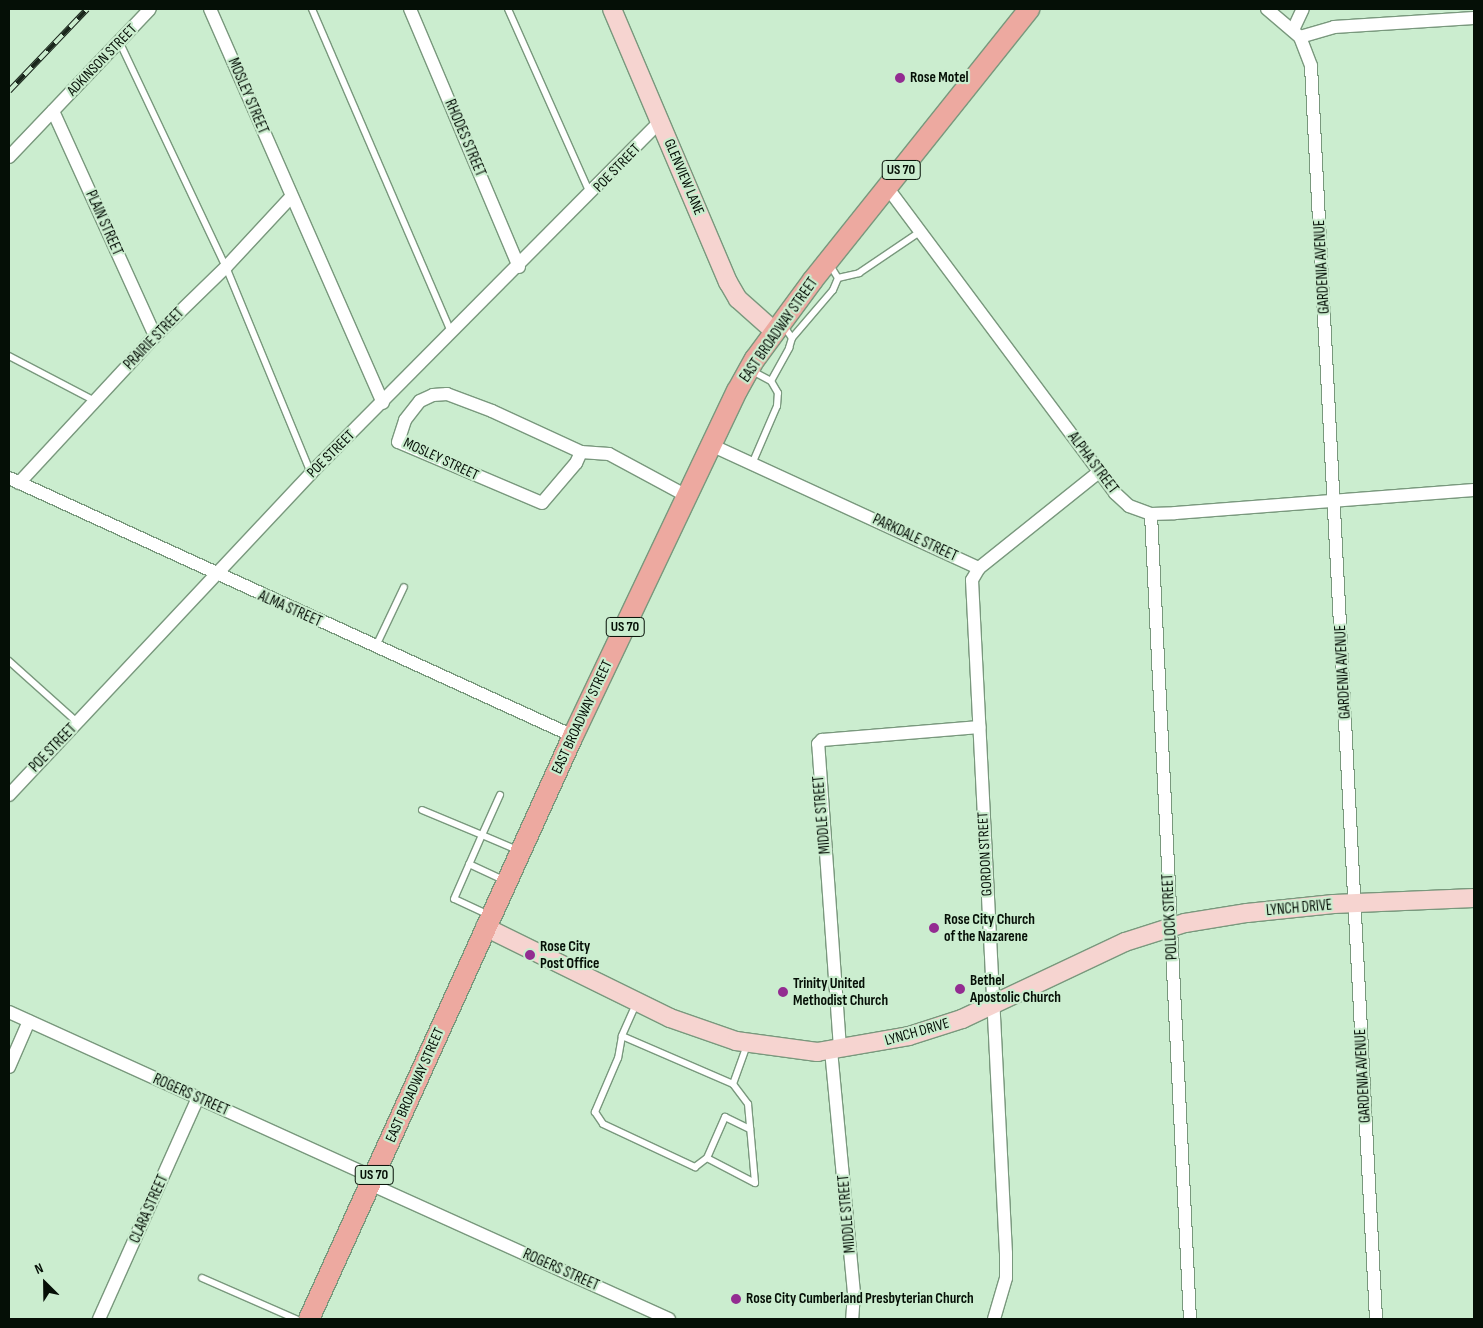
<!DOCTYPE html>
<html>
<head>
<meta charset="utf-8">
<style>
  body { margin:0 }
  #map { position:relative; width:1483px; height:1328px; overflow:hidden; background:#cbedcf; font-family:"Sofia Sans Condensed",sans-serif }
  div>[style] { position:absolute }
  [style*='--x'] { left:calc(var(--x)*1px); top:calc(var(--y)*1px); width:calc(var(--w)*1px); rotate:calc(var(--a)*1deg) }
  .roads { filter:drop-shadow(1px 0 #79987d) drop-shadow(-1px 0 #79987d) drop-shadow(0 1px #79987d) drop-shadow(0 -1px #79987d) }
  .lane>* { height:6px; margin:-3px; padding:0 3px; transform-origin:3px; border-radius:3px; background:#fff }
  .street>* { height:12px; margin:-6px; padding:0 6px; transform-origin:6px; border-radius:6px; background:#fff }
  .secondary>* { height:18px; margin:-9px; padding:0 9px; transform-origin:9px; border-radius:9px; background:#f6d4d0 }
  .primary>* { height:20px; margin:-10px; padding:0 10px; transform-origin:10px; border-radius:10px; background:#eda9a0 }
  .rail>* { height:5.5px; margin-top:-2.75px; transform-origin:0; background:repeating-linear-gradient(90deg,#cbedcf 0 11px,#19261b 0 22px); box-sizing:border-box; border-block:1px solid #19261b }
  .dots>* { width:14px; height:14px; translate:-50% -50%; box-sizing:border-box; border:2px solid #cbedcf; border-radius:50% }
  span { translate:-50% -50%; white-space:nowrap; text-align:center; line-height:1.15; -webkit-text-stroke:4.5px #cbedcf; paint-order:stroke }
  .shield-label span { padding:1px 4px; background:#cbedcf; border:1px solid; border-radius:4px; -webkit-text-stroke-width:0 }
  .shield-label { font-size:14px; color:#050f06; font-weight:700 }
  .street-label { font-size:15px; color:#050f06 }
  .poi-label { font-size:15px; color:#050f06; font-weight:700 }
  .left { translate:0 -50%; text-align:left }
  .frame { position:absolute; inset:0; border:10px solid #050f06; pointer-events:none }
  .north { position:absolute; left:20px; top:1258px; width:50px; height:50px; -webkit-text-stroke:4px #cbedcf; paint-order:stroke; rotate:337deg; font-size:14px; font-weight:700; line-height:20px; text-align:center; color:#050f06 }
  .north::after { content:''; display:block; margin:auto; width:18px; height:22px; background:#050f06; clip-path:polygon(50% 0,100% 100%,50% 72%,0 100%) }
</style>
</head>
<body>
<div id="map">
  <div class="roads">
    <div class="lane">
      <div style="--x:312;--y:9;--w:351;--a:66.7"></div>
      <div style="--x:508;--y:9;--w:201;--a:66"></div>
      <div style="--x:119;--y:41;--w:250;--a:64.7"></div>
      <div style="--x:226;--y:267;--w:223;--a:67.6"></div>
      <div style="--x:838;--y:278;--w:22;--a:-13"></div>
      <div style="--x:859;--y:273;--w:75;--a:-34.1"></div>
      <div style="--x:792;--y:338;--w:63;--a:-49.5"></div>
      <div style="--x:833;--y:290;--w:13;--a:-67"></div>
      <div style="--x:838;--y:278;--w:15;--a:-122"></div>
      <div style="--x:9;--y:356;--w:97;--a:27.6"></div>
      <div style="--x:771;--y:381;--w:38;--a:-61"></div>
      <div style="--x:789;--y:348;--w:10;--a:-73"></div>
      <div style="--x:792;--y:338;--w:16;--a:-125"></div>
      <div style="--x:752;--y:464;--w:63;--a:-66.7"></div>
      <div style="--x:777;--y:406;--w:13;--a:-86"></div>
      <div style="--x:778;--y:393;--w:14;--a:-120"></div>
      <div style="--x:771;--y:381;--w:21;--a:-152"></div>
      <div style="--x:376;--y:646;--w:65;--a:-64.6"></div>
      <div style="--x:9;--y:661;--w:91;--a:41.9"></div>
      <div style="--x:422;--y:810;--w:65;--a:22.6"></div>
      <div style="--x:482;--y:835;--w:44;--a:-65.8"></div>
      <div style="--x:469;--y:864;--w:38;--a:25"></div>
      <div style="--x:489;--y:915;--w:38;--a:-155"></div>
      <div style="--x:454;--y:899;--w:70;--a:-66.4"></div>
      <div style="--x:482;--y:835;--w:39;--a:23"></div>
      <div style="--x:636;--y:1004;--w:35;--a:114"></div>
      <div style="--x:622;--y:1036;--w:22;--a:100"></div>
      <div style="--x:618;--y:1058;--w:59;--a:113.1"></div>
      <div style="--x:595;--y:1112;--w:14;--a:56"></div>
      <div style="--x:603;--y:1124;--w:102;--a:25.1"></div>
      <div style="--x:695;--y:1167;--w:15;--a:-37"></div>
      <div style="--x:622;--y:1036;--w:121;--a:23.4"></div>
      <div style="--x:733;--y:1084;--w:25;--a:53"></div>
      <div style="--x:748;--y:1104;--w:79;--a:84.9"></div>
      <div style="--x:755;--y:1183;--w:54;--a:-152.5"></div>
      <div style="--x:707;--y:1158;--w:45;--a:-66.3"></div>
      <div style="--x:725;--y:1117;--w:28;--a:26"></div>
      <div style="--x:733;--y:1084;--w:41;--a:-70.3"></div>
      <div style="--x:202;--y:1278;--w:103;--a:23.6"></div>
    </div>
    <div class="street">
      <div style="--x:210;--y:9;--w:430;--a:66.3"></div>
      <div style="--x:410;--y:9;--w:280;--a:67.1"></div>
      <div style="--x:1267;--y:9;--w:43;--a:40.3"></div>
      <div style="--x:1300;--y:37;--w:31;--a:69"></div>
      <div style="--x:1311;--y:66;--w:1255;--a:87.03"></div>
      <div style="--x:1293;--y:30;--w:23;--a:-65"></div>
      <div style="--x:1300;--y:37;--w:35;--a:-16"></div>
      <div style="--x:1334;--y:27;--w:140;--a:-3.7"></div>
      <div style="--x:53;--y:111;--w:247;--a:65.6"></div>
      <div style="--x:9;--y:157;--w:204;--a:-46.4"></div>
      <div style="--x:887;--y:187;--w:382;--a:53.3"></div>
      <div style="--x:1115;--y:493;--w:19;--a:43"></div>
      <div style="--x:1129;--y:506;--w:23;--a:20"></div>
      <div style="--x:1151;--y:514;--w:24;--a:-2"></div>
      <div style="--x:1175;--y:513;--w:300;--a:-4.4"></div>
      <div style="--x:447;--y:394;--w:48;--a:20.7"></div>
      <div style="--x:492;--y:411;--w:98;--a:24.7"></div>
      <div style="--x:581;--y:452;--w:12;--a:114"></div>
      <div style="--x:576;--y:463;--w:52;--a:130.4"></div>
      <div style="--x:542;--y:503;--w:156;--a:-157"></div>
      <div style="--x:398;--y:442;--w:23;--a:-72"></div>
      <div style="--x:405;--y:420;--w:24;--a:-52"></div>
      <div style="--x:420;--y:401;--w:14;--a:-25"></div>
      <div style="--x:433;--y:395;--w:14;--a:-4"></div>
      <div style="--x:711;--y:445;--w:295;--a:24.7"></div>
      <div style="--x:979;--y:568;--w:154;--a:-38.7"></div>
      <div style="--x:581;--y:452;--w:28;--a:4"></div>
      <div style="--x:609;--y:454;--w:89;--a:28.3"></div>
      <div style="--x:9;--y:478;--w:620;--a:24.58"></div>
      <div style="--x:19;--y:483;--w:200;--a:-47.2"></div>
      <div style="--x:155;--y:336;--w:99;--a:-44.2"></div>
      <div style="--x:226;--y:267;--w:96;--a:-47.1"></div>
      <div style="--x:1151;--y:514;--w:806;--a:87.23"></div>
      <div style="--x:979;--y:568;--w:14;--a:120"></div>
      <div style="--x:972;--y:580;--w:674;--a:87.11"></div>
      <div style="--x:1006;--y:1253;--w:25;--a:90"></div>
      <div style="--x:1006;--y:1278;--w:43;--a:106.3"></div>
      <div style="--x:9;--y:795;--w:441;--a:-46.8"></div>
      <div style="--x:311;--y:473;--w:496;--a:-45.2"></div>
      <div style="--x:9;--y:1012;--w:400;--a:24.4"></div>
      <div style="--x:840;--y:1048;--w:305;--a:-94.1"></div>
      <div style="--x:818;--y:744;--w:6;--a:-45"></div>
      <div style="--x:822;--y:740;--w:158;--a:-4.7"></div>
      <div style="--x:831;--y:1050;--w:244;--a:84.6"></div>
      <div style="--x:854;--y:1293;--w:26;--a:94"></div>
      <div style="--x:9;--y:1067;--w:50;--a:-66.5"></div>
      <div style="--x:370;--y:1184;--w:328;--a:24.3"></div>
      <div style="--x:99;--y:1319;--w:242;--a:-65.9"></div>
    </div>
    <div class="secondary">
      <div style="--x:612;--y:9;--w:297;--a:67"></div>
      <div style="--x:728;--y:282;--w:20;--a:60"></div>
      <div style="--x:738;--y:299;--w:50;--a:41.7"></div>
      <div style="--x:485;--y:927;--w:206;--a:26.2"></div>
      <div style="--x:670;--y:1018;--w:70;--a:19.2"></div>
      <div style="--x:736;--y:1041;--w:82;--a:7.7"></div>
      <div style="--x:817;--y:1052;--w:93;--a:-9.9"></div>
      <div style="--x:909;--y:1036;--w:56;--a:-17.8"></div>
      <div style="--x:962;--y:1019;--w:180;--a:-25.3"></div>
      <div style="--x:1125;--y:942;--w:63;--a:-17.6"></div>
      <div style="--x:1185;--y:923;--w:63;--a:-9.2"></div>
      <div style="--x:1247;--y:913;--w:87;--a:-5.9"></div>
      <div style="--x:1334;--y:904;--w:140;--a:-2.5"></div>
    </div>
    <div class="primary">
      <div style="--x:309;--y:1319;--w:640;--a:-65.64"></div>
      <div style="--x:573;--y:736;--w:382;--a:-64.6"></div>
      <div style="--x:737;--y:391;--w:37;--a:-61"></div>
      <div style="--x:755;--y:359;--w:98;--a:-53.7"></div>
      <div style="--x:813;--y:280;--w:347;--a:-51.4"></div>
    </div>
  </div>
  <div class="rail">
    <div style="--x:9;--y:91;--w:113;--a:-46.4"></div>
  </div>
  <div class="dots">
    <div style="left:900px;top:78px;background:#932c91"></div>
    <div style="left:934px;top:928px;background:#932c91"></div>
    <div style="left:530px;top:955px;background:#932c91"></div>
    <div style="left:960px;top:989px;background:#932c91"></div>
    <div style="left:783px;top:992px;background:#932c91"></div>
    <div style="left:736px;top:1299px;background:#932c91"></div>
  </div>
  <div class="shield-label">
    <span style="left:901px;top:170px">US 70</span>
    <span style="left:625px;top:627px">US 70</span>
    <span style="left:374px;top:1175px">US 70</span>
  </div>
  <div class="street-label">
    <span style="left:102px;top:60px;rotate:-46deg">ADKINSON STREET</span>
    <span style="left:248px;top:96px;rotate:67deg">MOSLEY STREET</span>
    <span style="left:465px;top:138px;rotate:67deg">RHODES STREET</span>
    <span style="left:617px;top:168px;rotate:-46deg">POE STREET</span>
    <span style="left:684px;top:177px;rotate:67deg">GLENVIEW LANE</span>
    <span style="left:104px;top:223px;rotate:66deg">PLAIN STREET</span>
    <span style="left:1322px;top:267px;rotate:-93deg">GARDENIA AVENUE</span>
    <span style="left:779px;top:330px;rotate:-55deg">EAST BROADWAY STREET</span>
    <span style="left:154px;top:339px;rotate:-46deg">PRAIRIE STREET</span>
    <span style="left:331px;top:454px;rotate:-45deg">POE STREET</span>
    <span style="left:441px;top:459px;rotate:25deg">MOSLEY STREET</span>
    <span style="left:1093px;top:463px;rotate:53deg">ALPHA STREET</span>
    <span style="left:915px;top:538px;rotate:25deg">PARKDALE STREET</span>
    <span style="left:290px;top:609px;rotate:24deg">ALMA STREET</span>
    <span style="left:1343px;top:672px;rotate:-93deg">GARDENIA AVENUE</span>
    <span style="left:582px;top:717px;rotate:-65deg">EAST BROADWAY STREET</span>
    <span style="left:53px;top:748px;rotate:-46deg">POE STREET</span>
    <span style="left:822px;top:815px;rotate:-95deg">MIDDLE STREET</span>
    <span style="left:985px;top:854px;rotate:-93deg">GORDON STREET</span>
    <span style="left:1299px;top:908px;rotate:-5deg">LYNCH DRIVE</span>
    <span style="left:1170px;top:917px;rotate:-93deg">POLLOCK STREET</span>
    <span style="left:917px;top:1032px;rotate:-16deg">LYNCH DRIVE</span>
    <span style="left:1363px;top:1076px;rotate:-93deg">GARDENIA AVENUE</span>
    <span style="left:415px;top:1085px;rotate:-66deg">EAST BROADWAY STREET</span>
    <span style="left:191px;top:1095px;rotate:24deg">ROGERS STREET</span>
    <span style="left:149px;top:1209px;rotate:-66deg">CLARA STREET</span>
    <span style="left:847px;top:1214px;rotate:-95deg">MIDDLE STREET</span>
    <span style="left:561px;top:1270px;rotate:24deg">ROGERS STREET</span>
  </div>
  <div class="poi-label">
    <span class="left" style="left:910px;top:78px">Rose Motel</span>
    <span class="left" style="left:944px;top:928px">Rose City Church<br>of the Nazarene</span>
    <span class="left" style="left:540px;top:955px">Rose City<br>Post Office</span>
    <span class="left" style="left:970px;top:989px">Bethel<br>Apostolic Church</span>
    <span class="left" style="left:793px;top:992px">Trinity United<br>Methodist Church</span>
    <span class="left" style="left:746px;top:1299px">Rose City Cumberland Presbyterian Church</span>
  </div>
  <div class="frame"></div>
  <div class="north">N</div>
</div>
</body>
</html>
